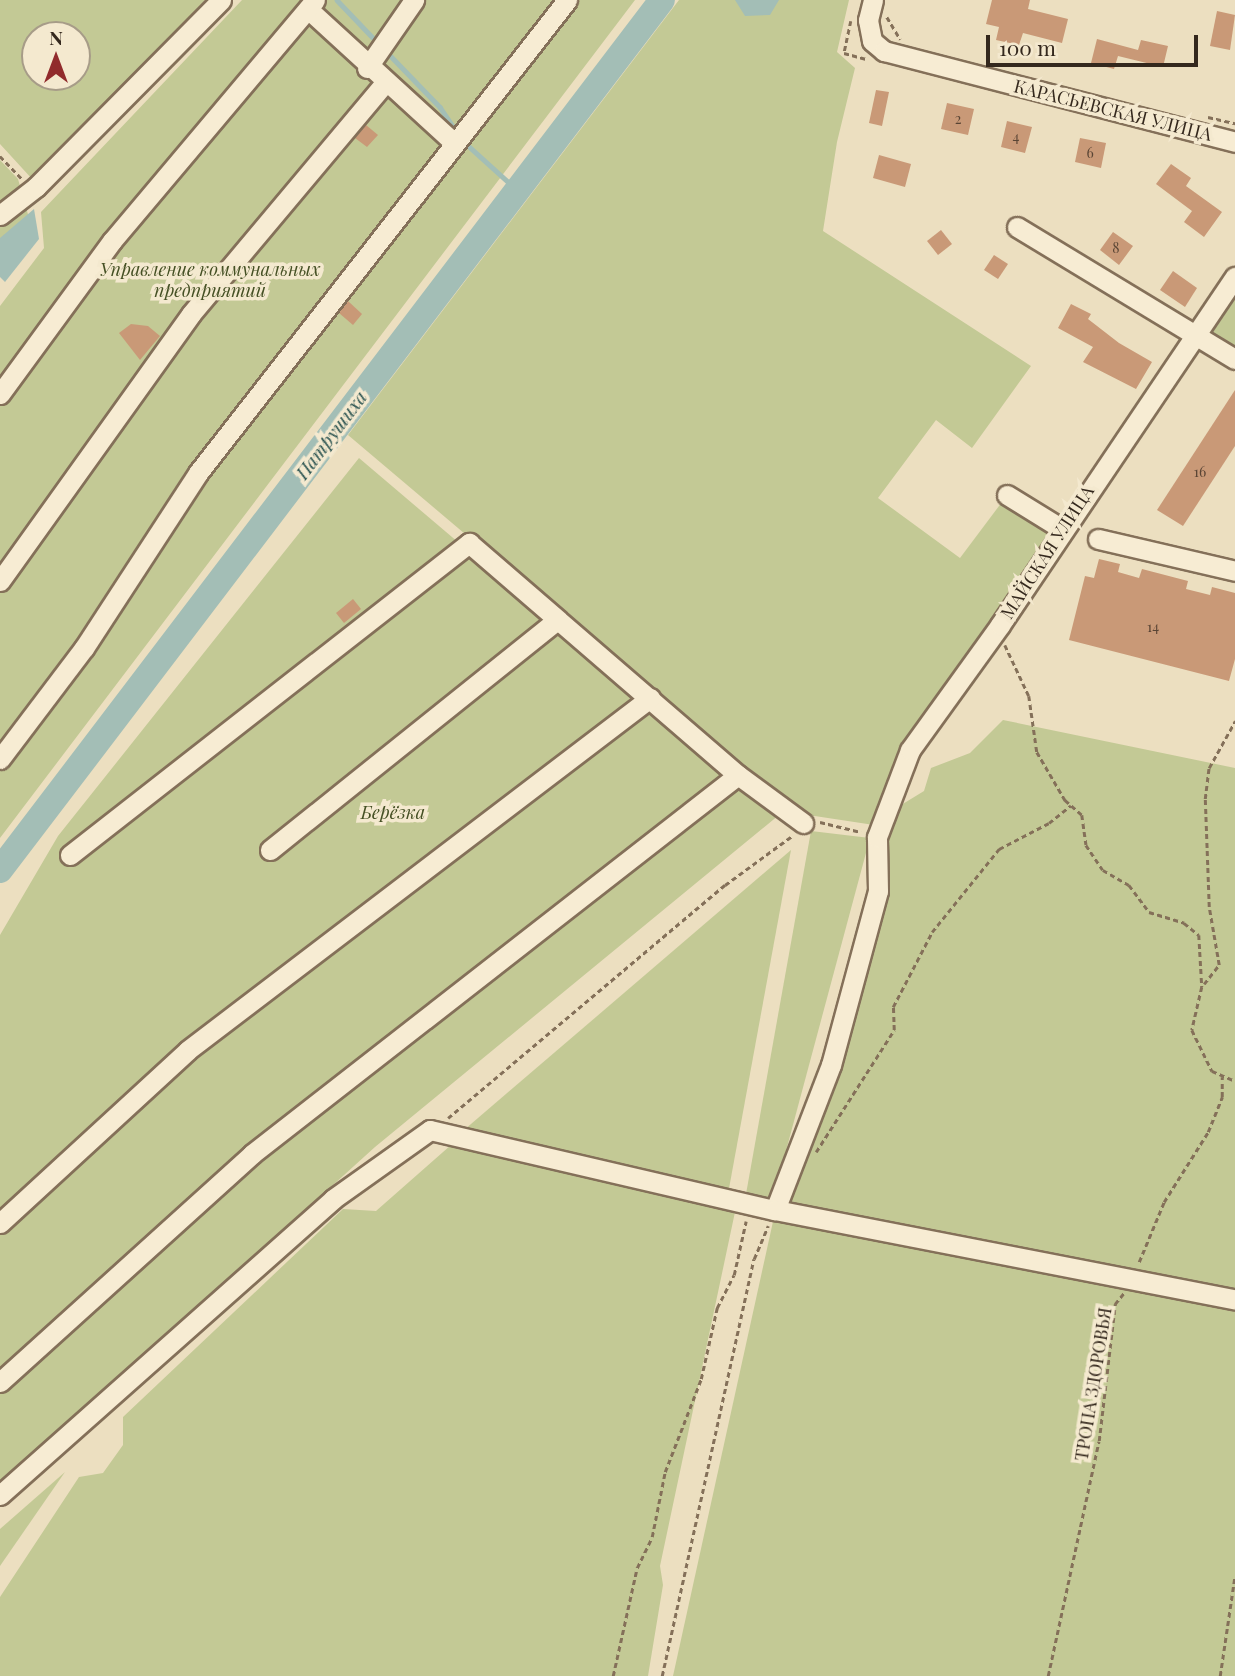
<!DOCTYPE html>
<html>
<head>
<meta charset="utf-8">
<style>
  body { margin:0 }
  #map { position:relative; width:1235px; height:1676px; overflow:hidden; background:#ecdfc0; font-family:"Playfair Display",serif }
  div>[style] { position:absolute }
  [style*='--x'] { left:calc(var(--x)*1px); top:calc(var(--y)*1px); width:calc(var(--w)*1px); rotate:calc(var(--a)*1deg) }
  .green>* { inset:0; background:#c3c995 }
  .water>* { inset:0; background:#a3beb6 }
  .stream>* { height:4.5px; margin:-2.25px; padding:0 2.25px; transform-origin:2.25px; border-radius:2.25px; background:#a3beb6 }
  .river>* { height:26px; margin:-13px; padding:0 13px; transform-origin:13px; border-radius:13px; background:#a3beb6 }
  .building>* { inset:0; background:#c99977 }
  .path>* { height:2.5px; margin-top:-1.25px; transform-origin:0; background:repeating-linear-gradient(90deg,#847059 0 5px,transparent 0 8.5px) }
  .roads { filter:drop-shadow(2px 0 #847059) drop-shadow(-2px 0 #847059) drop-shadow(0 2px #847059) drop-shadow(0 -2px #847059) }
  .minor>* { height:19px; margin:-9.5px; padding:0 9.5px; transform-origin:9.5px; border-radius:9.5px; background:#f7ecd3 }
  span { translate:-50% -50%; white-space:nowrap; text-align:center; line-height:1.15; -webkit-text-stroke:7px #f4e9cf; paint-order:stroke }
  .number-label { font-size:14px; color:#594434 }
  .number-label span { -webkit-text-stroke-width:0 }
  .street-label { font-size:18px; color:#34281d }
  .park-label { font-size:18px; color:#455024; font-style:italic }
  .water-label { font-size:19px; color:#2c5451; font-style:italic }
  .north { position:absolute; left:21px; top:21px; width:70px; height:70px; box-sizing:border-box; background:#f4e9cf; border:2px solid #a79c88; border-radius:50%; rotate:0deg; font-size:19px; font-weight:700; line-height:28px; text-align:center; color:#34281d }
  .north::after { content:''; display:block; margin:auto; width:24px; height:32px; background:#912b2c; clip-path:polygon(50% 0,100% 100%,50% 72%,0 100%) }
  .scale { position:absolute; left:986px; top:35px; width:212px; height:32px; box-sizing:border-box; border:4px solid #34281d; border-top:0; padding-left:9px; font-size:21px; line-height:24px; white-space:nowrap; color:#34281d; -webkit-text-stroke:5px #f4e9cf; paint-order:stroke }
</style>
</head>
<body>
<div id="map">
  <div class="green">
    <div style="clip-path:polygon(evenodd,0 0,205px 0,33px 180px,0 144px,0 0,35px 35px,77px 35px,77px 77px,35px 77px,35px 35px)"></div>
    <div style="clip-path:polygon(242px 0,635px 0,0 838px,0 306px,44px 248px,41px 212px)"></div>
    <div style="clip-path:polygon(679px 0,849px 0,837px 52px,855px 68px,837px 142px,823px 231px,1031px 366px,972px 448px,936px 420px,878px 498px,960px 558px,1002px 502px,1054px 532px,874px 825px,795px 813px,348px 435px)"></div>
    <div style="clip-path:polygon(0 160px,18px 179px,33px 232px,0 276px)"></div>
    <div style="clip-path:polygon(1235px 299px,1235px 352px,1210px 336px)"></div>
    <div style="clip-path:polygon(359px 458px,779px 815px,375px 1147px,0 1486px,0 935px,58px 836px)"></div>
    <div style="clip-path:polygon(1003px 720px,1235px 768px,1235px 1292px,784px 1204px,888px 813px,924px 791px,931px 768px,970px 753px)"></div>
    <div style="clip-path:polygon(811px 831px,870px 838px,772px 1203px,746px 1194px)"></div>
    <div style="clip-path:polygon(791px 850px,728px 1194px,464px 1130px)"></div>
    <div style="clip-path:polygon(451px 1145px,735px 1212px,660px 1566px,663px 1585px,648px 1676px,0 1676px,0 1597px,79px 1477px,103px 1473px,123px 1445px,123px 1417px,343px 1209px,376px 1211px)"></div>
    <div style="clip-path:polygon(774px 1217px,1235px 1306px,1235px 1676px,673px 1676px)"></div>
    <div style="clip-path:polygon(65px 1472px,0 1566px,0 1529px)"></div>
  </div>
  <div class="water">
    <div style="clip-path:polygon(735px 0,779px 0,770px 15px,745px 16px)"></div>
    <div style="clip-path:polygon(34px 209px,39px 239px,5px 282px,0 277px,0 238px)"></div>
  </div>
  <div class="stream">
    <div style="--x:337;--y:0;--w:58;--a:46.4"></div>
    <div style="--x:386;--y:51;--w:78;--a:46"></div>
    <div style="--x:440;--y:107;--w:29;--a:56"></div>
    <div style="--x:463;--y:141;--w:72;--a:42.2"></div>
  </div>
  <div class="river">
    <div style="--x:0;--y:870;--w:1093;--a:-52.73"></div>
  </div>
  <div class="building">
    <div style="clip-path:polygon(992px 0,1030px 0,1028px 9px,1068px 19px,1062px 43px,1023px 33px,1019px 45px,996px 40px,999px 27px,986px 24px)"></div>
    <div style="clip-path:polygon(1217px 11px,1235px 15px,1230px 50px,1210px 46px)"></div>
    <div style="clip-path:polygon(1097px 39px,1138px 50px,1141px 40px,1168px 46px,1163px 67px,1118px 56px,1114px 69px,1091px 63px)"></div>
    <div style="clip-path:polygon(876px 90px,889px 92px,882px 126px,869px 123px)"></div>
    <div style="clip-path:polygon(947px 103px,974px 109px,968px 135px,941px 129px)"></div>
    <div style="clip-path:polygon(1007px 121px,1032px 127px,1025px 153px,1001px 147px)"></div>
    <div style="clip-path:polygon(366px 125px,378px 135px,367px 147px,355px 138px)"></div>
    <div style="clip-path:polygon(1080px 138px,1106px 143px,1101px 168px,1075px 162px)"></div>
    <div style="clip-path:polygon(879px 155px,911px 164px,905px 187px,873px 178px)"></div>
    <div style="clip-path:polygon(1171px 164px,1191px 178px,1186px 186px,1222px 212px,1204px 237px,1184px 222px,1192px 211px,1156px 184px)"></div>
    <div style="clip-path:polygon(941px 230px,952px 244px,938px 255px,927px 241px)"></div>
    <div style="clip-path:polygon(1113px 232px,1133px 246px,1119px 265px,1100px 250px)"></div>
    <div style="clip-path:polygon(994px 255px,1008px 264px,998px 279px,984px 270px)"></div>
    <div style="clip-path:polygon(1173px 271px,1197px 288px,1185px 307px,1160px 290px)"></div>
    <div style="clip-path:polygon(348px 301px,362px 314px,353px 325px,339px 313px)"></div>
    <div style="clip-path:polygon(1071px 304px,1091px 314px,1088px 319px,1119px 343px,1152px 362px,1136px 389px,1083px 362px,1093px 347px,1058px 328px)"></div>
    <div style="clip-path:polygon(131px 324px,148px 326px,160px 336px,140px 360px,119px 333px)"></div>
    <div style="clip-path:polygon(1235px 390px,1235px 446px,1183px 526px,1157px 510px)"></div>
    <div style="clip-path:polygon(1099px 559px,1120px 564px,1118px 572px,1139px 578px,1142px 569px,1188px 581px,1186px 589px,1210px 595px,1212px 587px,1235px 593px,1235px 659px,1229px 681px,1069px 640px,1085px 576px,1094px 578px)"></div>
    <div style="clip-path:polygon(353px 599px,361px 609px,344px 623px,336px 613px)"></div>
  </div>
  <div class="path">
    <div style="--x:887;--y:17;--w:26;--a:59"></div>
    <div style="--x:851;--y:21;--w:33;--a:102"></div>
    <div style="--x:844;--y:53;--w:24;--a:15"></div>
    <div style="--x:1208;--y:117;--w:28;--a:13"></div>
    <div style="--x:0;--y:156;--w:32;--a:46"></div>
    <div style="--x:1005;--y:645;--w:56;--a:64.8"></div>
    <div style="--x:1029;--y:696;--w:57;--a:81.9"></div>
    <div style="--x:1037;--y:752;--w:56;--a:59.7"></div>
    <div style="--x:1065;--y:800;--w:23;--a:41"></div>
    <div style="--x:1082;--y:815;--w:30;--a:82"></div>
    <div style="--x:1086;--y:845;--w:30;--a:56"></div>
    <div style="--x:1103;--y:870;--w:30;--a:30"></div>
    <div style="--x:1129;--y:885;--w:34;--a:53"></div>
    <div style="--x:1149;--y:912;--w:37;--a:17"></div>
    <div style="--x:1184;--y:923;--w:19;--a:39"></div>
    <div style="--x:1199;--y:935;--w:52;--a:86.7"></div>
    <div style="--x:1202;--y:987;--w:44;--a:103.1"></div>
    <div style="--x:1192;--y:1030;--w:46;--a:64"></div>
    <div style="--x:1212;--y:1071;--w:25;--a:23"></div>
    <div style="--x:820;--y:822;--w:42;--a:13.7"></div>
    <div style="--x:1204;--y:984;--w:24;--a:-52"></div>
    <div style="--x:1219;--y:965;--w:59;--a:-99.8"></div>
    <div style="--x:1209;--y:907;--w:108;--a:-92.1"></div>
    <div style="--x:1205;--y:799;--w:31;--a:-83"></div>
    <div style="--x:1209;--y:768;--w:54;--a:-61"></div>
    <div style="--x:448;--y:1118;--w:362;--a:-40.1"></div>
    <div style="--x:725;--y:885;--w:83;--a:-36.2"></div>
    <div style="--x:816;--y:1152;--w:145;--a:-57.4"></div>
    <div style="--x:894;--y:1030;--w:23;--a:-92"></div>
    <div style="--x:893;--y:1007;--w:85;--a:-62.5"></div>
    <div style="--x:932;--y:932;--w:107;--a:-51.1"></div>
    <div style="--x:999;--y:849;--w:56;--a:-27.5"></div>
    <div style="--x:1049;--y:823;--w:28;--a:-39"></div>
    <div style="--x:1139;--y:1262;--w:65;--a:-67.4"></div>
    <div style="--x:1164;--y:1202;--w:83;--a:-57.8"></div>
    <div style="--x:1208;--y:1132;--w:38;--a:-68"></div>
    <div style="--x:1222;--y:1097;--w:20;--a:-90"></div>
    <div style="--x:613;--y:1676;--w:111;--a:-77.5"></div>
    <div style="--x:637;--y:1568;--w:34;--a:-64"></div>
    <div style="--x:652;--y:1537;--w:66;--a:-78.7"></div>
    <div style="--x:665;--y:1472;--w:100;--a:-68.8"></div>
    <div style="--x:701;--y:1379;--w:73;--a:-77.3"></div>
    <div style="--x:717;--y:1308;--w:37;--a:-63"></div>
    <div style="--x:734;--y:1275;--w:55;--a:-77.5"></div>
    <div style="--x:662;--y:1676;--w:427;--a:-77.6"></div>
    <div style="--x:754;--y:1259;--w:36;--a:-67"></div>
    <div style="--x:1048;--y:1676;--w:240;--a:-77.8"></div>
    <div style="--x:1099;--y:1441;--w:138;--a:-83.3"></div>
    <div style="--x:1115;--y:1304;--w:14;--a:-51"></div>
    <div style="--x:1220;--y:1676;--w:102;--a:-81.6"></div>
  </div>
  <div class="roads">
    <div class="minor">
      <div style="--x:873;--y:0;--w:21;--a:104"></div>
      <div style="--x:868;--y:20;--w:21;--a:79"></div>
      <div style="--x:872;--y:41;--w:16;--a:40"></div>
      <div style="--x:884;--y:51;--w:363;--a:14.5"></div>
      <div style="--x:308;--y:9;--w:197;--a:42.5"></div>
      <div style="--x:367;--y:68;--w:83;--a:-55.3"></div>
      <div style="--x:0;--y:215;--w:46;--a:-37.9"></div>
      <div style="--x:36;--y:187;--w:263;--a:-45.3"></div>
      <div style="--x:1017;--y:227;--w:255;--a:31.2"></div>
      <div style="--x:0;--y:394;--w:190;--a:-53.8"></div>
      <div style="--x:112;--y:241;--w:315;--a:-49.9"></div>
      <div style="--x:1007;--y:495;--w:65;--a:31.7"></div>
      <div style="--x:1098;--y:539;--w:141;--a:13.1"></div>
      <div style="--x:0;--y:581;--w:328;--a:-54.4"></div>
      <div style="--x:191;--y:314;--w:300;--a:-50"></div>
      <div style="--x:0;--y:759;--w:139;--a:-52.9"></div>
      <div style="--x:84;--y:648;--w:209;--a:-56.9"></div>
      <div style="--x:198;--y:473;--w:600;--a:-52.04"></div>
      <div style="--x:270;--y:850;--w:365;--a:-38.7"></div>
      <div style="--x:70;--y:855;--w:507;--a:-38.02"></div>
      <div style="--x:469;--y:543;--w:355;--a:40.8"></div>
      <div style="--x:738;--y:775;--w:81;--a:36.4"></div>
      <div style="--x:775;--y:1210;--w:155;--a:-68.9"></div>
      <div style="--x:831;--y:1065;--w:180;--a:-74.9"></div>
      <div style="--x:878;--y:891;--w:54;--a:-91.1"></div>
      <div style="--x:877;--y:837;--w:93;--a:-69.2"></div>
      <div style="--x:910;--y:750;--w:154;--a:-54.2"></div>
      <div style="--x:1000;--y:625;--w:420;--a:-56"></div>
      <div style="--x:0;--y:1223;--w:255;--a:-42.6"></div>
      <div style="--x:188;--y:1050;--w:581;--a:-37.3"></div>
      <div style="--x:0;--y:1382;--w:340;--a:-42.1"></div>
      <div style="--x:252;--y:1154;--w:616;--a:-37.95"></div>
      <div style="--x:0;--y:1495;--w:446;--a:-41.6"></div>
      <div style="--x:333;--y:1199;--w:119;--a:-35.4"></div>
      <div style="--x:430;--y:1130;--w:354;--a:13.1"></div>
      <div style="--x:775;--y:1210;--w:469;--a:11"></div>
    </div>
  </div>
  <div class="number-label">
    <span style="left:958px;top:119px">2</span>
    <span style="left:1016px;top:137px">4</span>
    <span style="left:1090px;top:153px">6</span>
    <span style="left:1116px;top:248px">8</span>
    <span style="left:1200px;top:472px">16</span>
    <span style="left:1153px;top:627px">14</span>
  </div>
  <div class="street-label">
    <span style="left:1113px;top:110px;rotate:14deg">КАРАСЬЕВСКАЯ УЛИЦА</span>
    <span style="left:1047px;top:552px;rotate:-57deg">МАЙСКАЯ УЛИЦА</span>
    <span style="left:1093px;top:1384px;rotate:-81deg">ТРОПА ЗДОРОВЬЯ</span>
  </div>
  <div class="park-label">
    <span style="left:210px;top:280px">Управление коммунальных<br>предприятий</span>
    <span style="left:393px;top:812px">Берёзка</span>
  </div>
  <div class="water-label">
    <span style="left:331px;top:435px;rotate:-53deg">Патрушиха</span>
  </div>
  <div class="north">N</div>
  <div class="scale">100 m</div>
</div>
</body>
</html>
